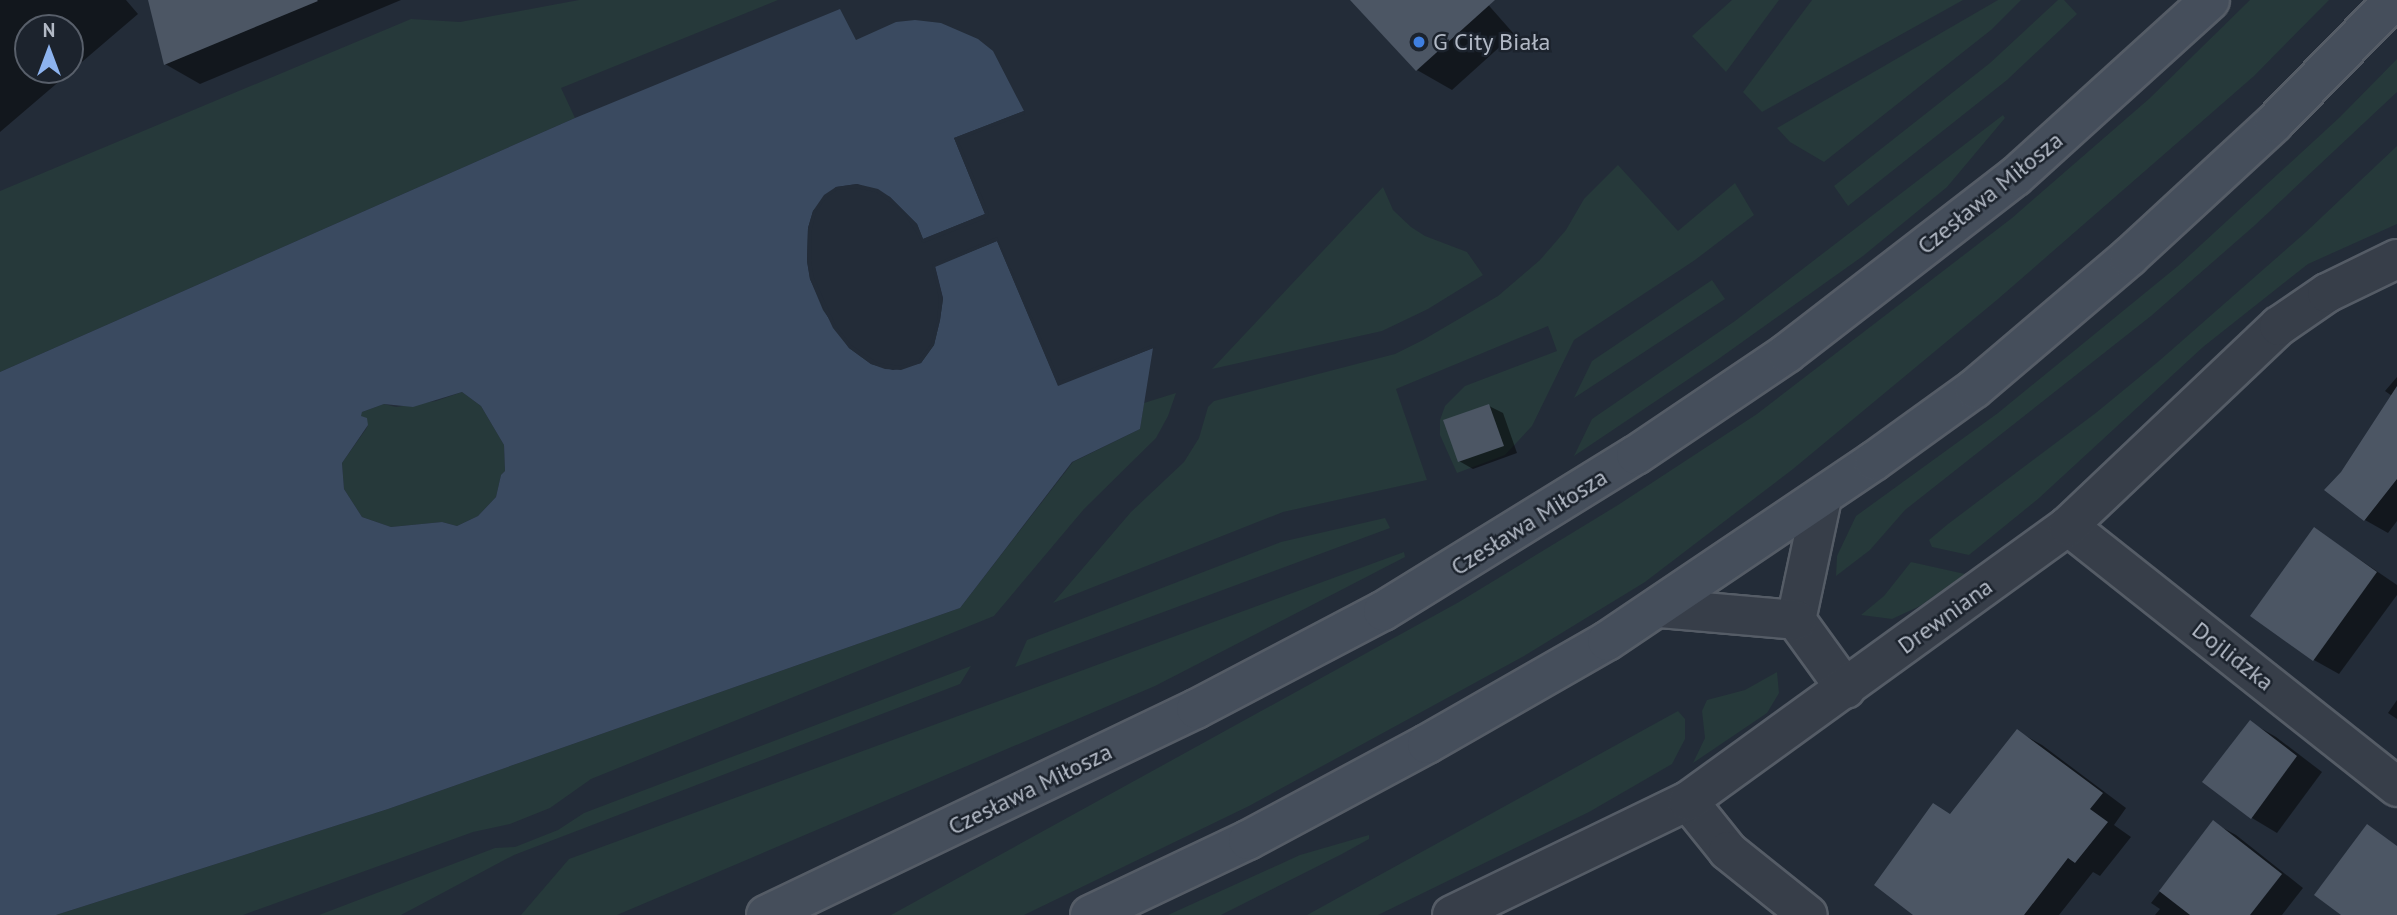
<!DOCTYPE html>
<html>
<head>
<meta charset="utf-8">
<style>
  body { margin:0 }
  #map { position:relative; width:2397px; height:915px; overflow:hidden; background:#232c38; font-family:"PT Sans",sans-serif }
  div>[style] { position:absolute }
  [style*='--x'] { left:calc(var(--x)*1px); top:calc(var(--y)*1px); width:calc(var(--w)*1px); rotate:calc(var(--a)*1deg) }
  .green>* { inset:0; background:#26393a }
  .water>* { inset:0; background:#3a4a60 }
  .pier>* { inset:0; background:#232c38 }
  .shadow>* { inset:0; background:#0007 }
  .building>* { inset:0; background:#4c5664 }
  .roads { filter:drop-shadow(2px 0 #555c66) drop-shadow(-2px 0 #555c66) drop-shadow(0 2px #555c66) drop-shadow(0 -2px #555c66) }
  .street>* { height:38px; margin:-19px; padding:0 19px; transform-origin:19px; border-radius:19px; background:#373e49 }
  .secondary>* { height:38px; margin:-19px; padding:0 19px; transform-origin:19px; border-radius:19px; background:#454e5b }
  .dots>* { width:19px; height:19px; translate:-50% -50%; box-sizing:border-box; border:4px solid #1c232d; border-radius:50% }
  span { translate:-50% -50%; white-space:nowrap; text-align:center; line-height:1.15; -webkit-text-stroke:5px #1c232d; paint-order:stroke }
  .poi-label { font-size:24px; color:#b2b9c5 }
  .left { translate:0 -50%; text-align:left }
  .street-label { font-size:24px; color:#b2b9c5 }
  .north { position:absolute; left:14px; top:14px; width:70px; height:70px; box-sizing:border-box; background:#1c232d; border:2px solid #585f6a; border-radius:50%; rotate:0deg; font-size:19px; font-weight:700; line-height:28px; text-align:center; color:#b2b9c5 }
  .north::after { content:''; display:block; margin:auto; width:24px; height:32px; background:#8db3ef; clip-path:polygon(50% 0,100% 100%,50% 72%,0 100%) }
</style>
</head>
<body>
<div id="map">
  <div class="green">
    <div style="clip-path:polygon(579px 0,778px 0,561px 88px,575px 118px,0 372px,0 191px,411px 19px,460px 22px)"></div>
    <div style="clip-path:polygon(1732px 0,1779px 0,1726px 72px,1692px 36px)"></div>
    <div style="clip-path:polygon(1812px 0,1963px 0,1762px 112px,1743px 92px)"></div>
    <div style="clip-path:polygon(1998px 0,2021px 0,1991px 30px,1824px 162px,1790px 142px,1777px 128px)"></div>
    <div style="clip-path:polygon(2058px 0,2064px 0,2077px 14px,2007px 80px,1848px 206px,1834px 186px,1990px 63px)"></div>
    <div style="clip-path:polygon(2250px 0,2329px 0,2254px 76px,1998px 299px,1793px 469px,1645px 582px,1524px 656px,1249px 806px,1024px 915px,891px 915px,1459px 602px,1618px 505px,1757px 414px,2012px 218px,2150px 98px)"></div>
    <div style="clip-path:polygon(2397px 59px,2397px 92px,2254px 226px,2151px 316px,1905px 510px,1870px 550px,1836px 576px,1837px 556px,1856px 516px,1998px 413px,2178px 266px,2340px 117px)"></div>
    <div style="clip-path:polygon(2003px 115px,2005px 118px,1947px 187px,1863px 256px,1717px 360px,1574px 456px,1592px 419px,1735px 321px)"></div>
    <div style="clip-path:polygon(2397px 146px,2397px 224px,2308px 264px,2280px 286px,2203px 347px,2038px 499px,1969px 555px,1932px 547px,1929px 540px,1948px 524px,2097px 412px,2159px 361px,2306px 232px)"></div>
    <div style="clip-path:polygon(1618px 165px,1678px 231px,1735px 183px,1754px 215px,1695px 260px,1574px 340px,1532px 426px,1505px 455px,1457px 473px,1440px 435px,1440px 420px,1445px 406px,1465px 386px,1557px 351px,1548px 326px,1396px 389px,1427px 480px,1283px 512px,1053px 603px,1131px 512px,1184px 462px,1199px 438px,1208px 407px,1214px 401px,1395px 354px,1423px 340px,1498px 296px,1540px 260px,1566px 230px,1584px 199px)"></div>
    <div style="clip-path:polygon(1383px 187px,1393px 210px,1411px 227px,1425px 236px,1467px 252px,1483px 275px,1428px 309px,1382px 331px,1212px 369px)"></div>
    <div style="clip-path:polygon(1712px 280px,1725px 299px,1574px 398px,1592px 361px)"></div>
    <div style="clip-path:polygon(462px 392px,481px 406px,504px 445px,505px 471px,501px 475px,496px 497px,478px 516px,457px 526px,442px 522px,391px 527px,362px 517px,344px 489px,342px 463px,366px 429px,368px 425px,360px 417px,362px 412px,384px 404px,396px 407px,436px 401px)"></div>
    <div style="clip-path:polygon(1176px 393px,1168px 416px,1156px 438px,1084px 509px,994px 616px,591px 779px,550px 808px,510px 824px,473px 832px,243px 915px,56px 915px,388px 809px,960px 608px,1073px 462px,1140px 429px,1144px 403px)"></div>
    <div style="clip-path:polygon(1385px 518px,1390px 528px,1015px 667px,1027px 640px,1281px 542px)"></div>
    <div style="clip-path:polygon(1404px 552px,1405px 557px,1155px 686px,617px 915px,521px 915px,569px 859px)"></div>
    <div style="clip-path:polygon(1911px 562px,1965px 574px,1920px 606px,1892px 619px,1861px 615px,1884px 596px)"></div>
    <div style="clip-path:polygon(971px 666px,960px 684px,514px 855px,401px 915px,319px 915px,495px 848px,515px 847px,558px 830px,584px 813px)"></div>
    <div style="clip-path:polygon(1777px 672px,1779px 693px,1767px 713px,1693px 763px,1705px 738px,1702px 711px,1707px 700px,1745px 690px)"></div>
    <div style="clip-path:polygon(1678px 711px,1685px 719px,1685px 739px,1672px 764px,1589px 812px,1378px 915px,1307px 915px)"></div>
    <div style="clip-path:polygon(1369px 835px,1369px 839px,1342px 854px,1221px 915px,1168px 915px,1300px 855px)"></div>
  </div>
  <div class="water">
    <div style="clip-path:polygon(evenodd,840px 9px,856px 40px,896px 22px,915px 20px,941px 23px,978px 39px,993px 51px,1024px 111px,954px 138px,985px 214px,923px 239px,917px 224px,890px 197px,857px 184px,836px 187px,813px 211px,808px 228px,807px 261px,810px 279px,823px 310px,849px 348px,871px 364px,893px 370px,921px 363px,934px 345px,940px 320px,943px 298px,935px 266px,997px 241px,1058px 385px,1153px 348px,1140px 429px,1072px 462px,960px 608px,388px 809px,56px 915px,0 915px,0 372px,575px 118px,840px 9px,462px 392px,481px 406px,504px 445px,505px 471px,501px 475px,496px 497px,478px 516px,457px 526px,442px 522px,391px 527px,362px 517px,344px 489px,342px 463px,368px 425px,367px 418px,361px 416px,362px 412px,384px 404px,413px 407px,462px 392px)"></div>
  </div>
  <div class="pier">
    <div style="clip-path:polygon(1024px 111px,1025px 114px,958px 140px,989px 213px,987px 218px,923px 243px,903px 212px,876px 192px,856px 188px,837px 190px,826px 198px,816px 212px,812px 229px,811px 261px,814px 278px,836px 326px,851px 345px,878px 363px,901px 366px,919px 360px,931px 344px,937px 320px,939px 299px,932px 265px,997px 237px,1060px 381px,1152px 345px,1156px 347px,1058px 386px,997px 241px,935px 267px,943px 299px,940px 320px,934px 345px,921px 363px,901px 370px,885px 369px,871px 364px,849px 348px,833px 328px,810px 279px,807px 261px,808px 228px,813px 211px,824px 195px,836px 187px,857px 184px,878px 189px,890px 197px,917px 224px,923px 239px,985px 214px,954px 138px)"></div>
  </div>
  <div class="shadow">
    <div style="clip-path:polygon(evenodd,0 0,126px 0,138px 14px,0 132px,0 0,28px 28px,70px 28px,70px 70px,28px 70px,28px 28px)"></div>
    <div style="clip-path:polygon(150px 0,401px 0,200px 84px,165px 64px)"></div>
    <div style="clip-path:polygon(1365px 0,1484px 0,1514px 34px,1452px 90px,1417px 70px,1362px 11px)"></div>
    <div style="clip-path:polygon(2397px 377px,2397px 521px,2388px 533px,2365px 520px,2392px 396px,2385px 391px)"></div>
    <div style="clip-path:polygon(1489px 406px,1503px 413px,1517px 453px,1473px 469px,1459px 461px)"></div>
    <div style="clip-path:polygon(2315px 529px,2397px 585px,2397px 595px,2339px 674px,2314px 660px)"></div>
    <div style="clip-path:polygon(2397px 700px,2397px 719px,2388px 713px)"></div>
    <div style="clip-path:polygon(2250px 722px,2276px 737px,2322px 772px,2277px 833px,2252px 818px)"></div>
    <div style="clip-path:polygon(2017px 731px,2042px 745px,2126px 808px,2114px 825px,2131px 837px,2100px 876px,2093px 872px,2059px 915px,1913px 915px,1951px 815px)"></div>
    <div style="clip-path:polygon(2214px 823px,2236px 835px,2303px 888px,2282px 915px,2155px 915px,2160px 909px,2151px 903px)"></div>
  </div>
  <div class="building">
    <div style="clip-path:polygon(148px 0,317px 0,318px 1px,164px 65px)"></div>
    <div style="clip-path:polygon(1350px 0,1495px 0,1416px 71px)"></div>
    <div style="clip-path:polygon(2397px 386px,2397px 479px,2364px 521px,2324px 490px,2341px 472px)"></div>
    <div style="clip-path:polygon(1489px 404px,1504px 446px,1458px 462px,1443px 420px)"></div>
    <div style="clip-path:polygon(2314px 527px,2377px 572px,2313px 661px,2250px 616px)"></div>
    <div style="clip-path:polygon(2250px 720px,2297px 756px,2251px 819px,2202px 782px)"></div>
    <div style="clip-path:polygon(2017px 729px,2103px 793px,2090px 809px,2108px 822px,2075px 863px,2068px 858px,2024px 915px,1913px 915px,1874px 885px,1933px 803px,1950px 814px)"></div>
    <div style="clip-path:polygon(2213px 820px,2282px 874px,2250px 915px,2190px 915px,2159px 891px)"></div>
    <div style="clip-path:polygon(2367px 824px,2397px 846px,2397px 915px,2341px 915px,2314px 895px)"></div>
  </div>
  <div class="roads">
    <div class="street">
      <div style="--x:1822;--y:498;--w:125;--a:102"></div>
      <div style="--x:1796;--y:620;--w:85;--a:54.1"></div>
      <div style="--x:2068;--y:526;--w:420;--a:38.4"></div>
      <div style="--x:1659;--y:608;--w:138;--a:5"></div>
      <div style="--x:1688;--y:801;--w:64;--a:51.3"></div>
      <div style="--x:1728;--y:851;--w:102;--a:38.7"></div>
      <div style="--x:1452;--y:915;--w:262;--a:-25.8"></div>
      <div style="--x:1688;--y:801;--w:469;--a:-35.9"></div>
      <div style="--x:2068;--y:526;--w:291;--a:-43.5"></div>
      <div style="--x:2279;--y:326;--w:58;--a:-34.5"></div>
      <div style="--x:2327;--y:293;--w:78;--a:-25.9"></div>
    </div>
    <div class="secondary">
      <div style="--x:766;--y:915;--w:477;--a:-25.6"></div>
      <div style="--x:1196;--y:709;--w:211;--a:-27.7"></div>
      <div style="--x:1383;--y:611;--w:297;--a:-31.7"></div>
      <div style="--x:1636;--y:455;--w:182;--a:-34"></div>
      <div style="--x:1787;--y:353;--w:288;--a:-37.7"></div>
      <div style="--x:2015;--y:177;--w:263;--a:-42.2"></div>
      <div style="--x:1090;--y:915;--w:175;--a:-25.4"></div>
      <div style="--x:1248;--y:840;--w:203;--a:-28.2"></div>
      <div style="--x:1427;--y:744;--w:207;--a:-29.8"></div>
      <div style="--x:1607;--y:641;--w:322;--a:-34"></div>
      <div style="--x:1874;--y:461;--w:123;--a:-35.8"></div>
      <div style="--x:1974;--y:389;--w:204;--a:-40.4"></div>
      <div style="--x:2129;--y:257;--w:197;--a:-42.7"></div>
      <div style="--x:2274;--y:123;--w:172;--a:-45.7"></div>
    </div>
  </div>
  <div class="dots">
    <div style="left:1419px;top:42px;background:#3f7fe0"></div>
  </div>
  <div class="poi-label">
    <span class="left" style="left:1433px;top:42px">G City Biała</span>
  </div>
  <div class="street-label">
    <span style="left:1990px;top:193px;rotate:-39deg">Czesława Miłosza</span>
    <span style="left:1529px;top:522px;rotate:-32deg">Czesława Miłosza</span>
    <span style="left:1945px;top:616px;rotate:-36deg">Drewniana</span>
    <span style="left:2233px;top:656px;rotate:38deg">Dojlidzka</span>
    <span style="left:1030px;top:789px;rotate:-26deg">Czesława Miłosza</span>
  </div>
  <div class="north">N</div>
</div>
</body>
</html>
